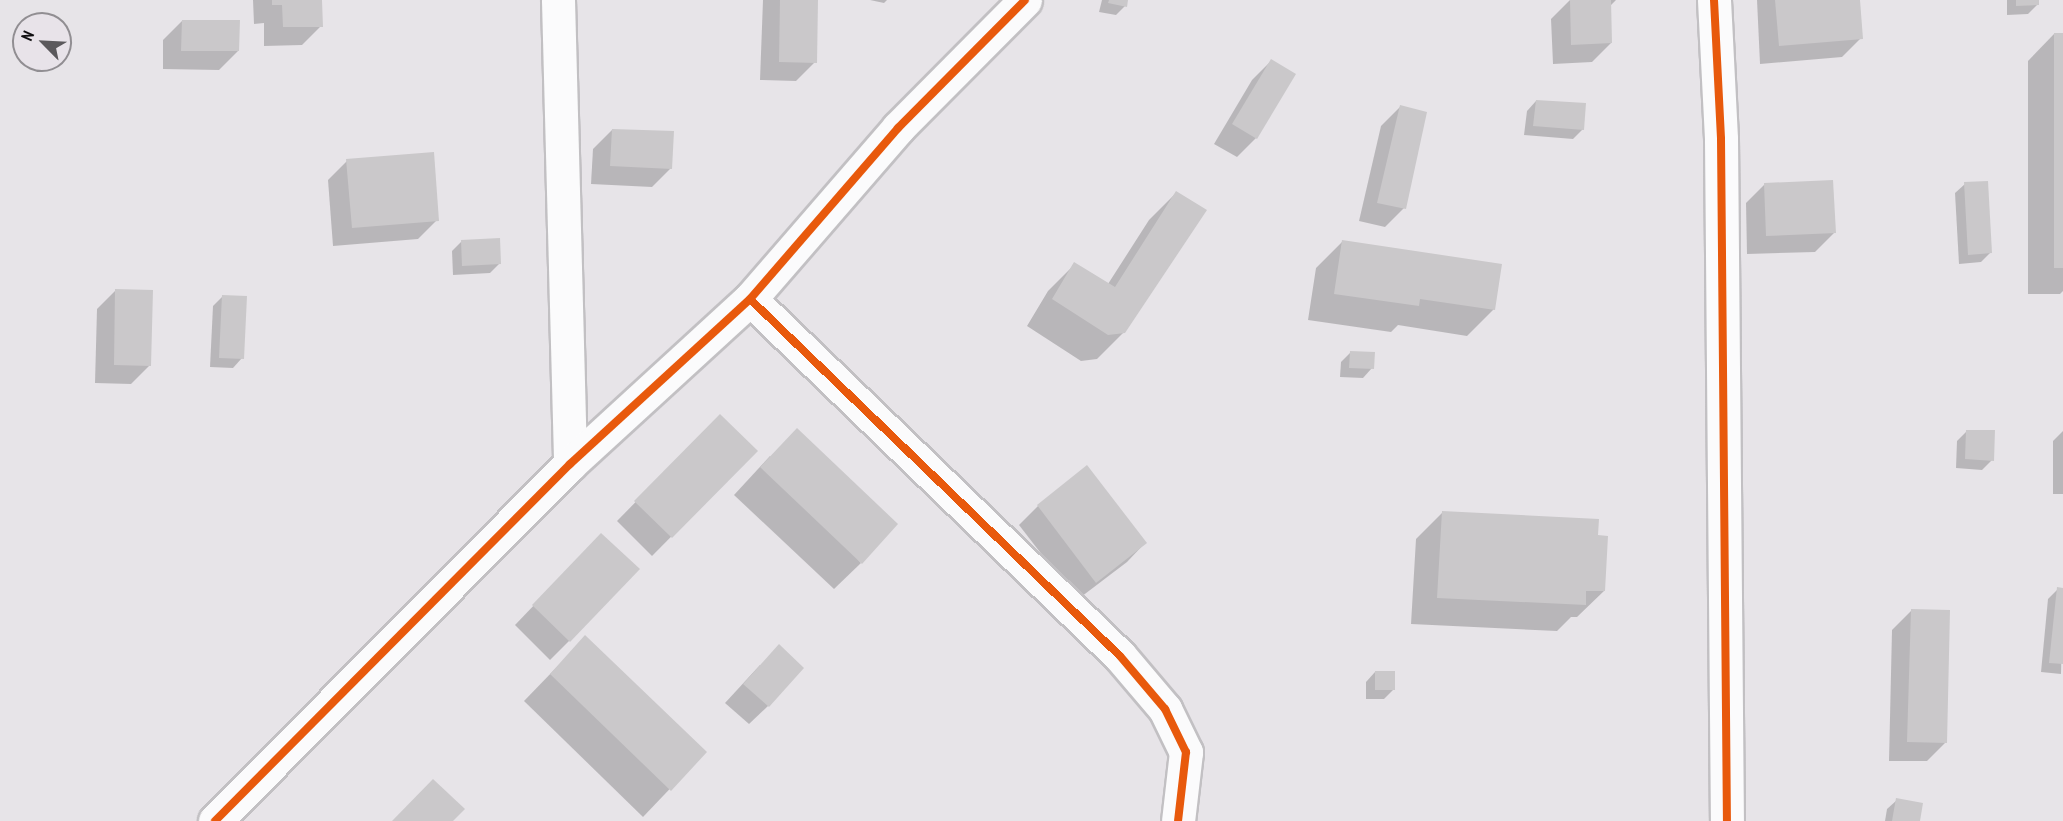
<!DOCTYPE html>
<html>
<head>
<meta charset="utf-8">
<style>
  body { margin:0 }
  #map { position:relative; width:2063px; height:821px; overflow:hidden; background:#e7e4e8; font-family:"PT Sans Narrow",sans-serif }
  div>[style] { position:absolute }
  [style*='--x'] { left:calc(var(--x)*1px); top:calc(var(--y)*1px); width:calc(var(--w)*1px); rotate:calc(var(--a)*1deg) }
  .shadow>* { inset:0; background:#0003 }
  .building>* { inset:0; background:#cac8ca }
  .roads { filter:drop-shadow(2px 0 #c2c0c3) drop-shadow(-2px 0 #c2c0c3) drop-shadow(0 2px #c2c0c3) drop-shadow(0 -2px #c2c0c3) }
  .minor>* { height:33px; margin:-16.5px; padding:0 16.5px; transform-origin:16.5px; border-radius:16.5px; background:#fbfbfc }
  .cycleway>* { height:8px; margin:-4px; padding:0 4px; transform-origin:4px; border-radius:4px; background:#e8590c }
  span { translate:-50% -50%; white-space:nowrap; text-align:center; line-height:1.15; -webkit-text-stroke:4.5px #e8e3e9; paint-order:stroke }
  .north { position:absolute; left:12px; top:12px; width:60px; height:60px; box-sizing:border-box; background:#e8e3e9; border:2px solid #918e92; border-radius:50%; rotate:294deg; font-size:16px; font-weight:700; line-height:24px; text-align:center; color:#0f0e10 }
  .north::after { content:''; display:block; margin:auto; width:21px; height:27px; background:#5b595c; clip-path:polygon(50% 0,100% 100%,50% 72%,0 100%) }
</style>
</head>
<body>
<div id="map">
  <div class="shadow">
    <div style="clip-path:polygon(253px 0,321px 0,321px 26px,302px 45px,264px 46px,264px 23px,254px 24px)"></div>
    <div style="clip-path:polygon(763px 0,816px 0,815px 62px,796px 81px,760px 80px)"></div>
    <div style="clip-path:polygon(870px 0,887px 0,884px 3px)"></div>
    <div style="clip-path:polygon(1102px 0,1126px 0,1125px 6px,1116px 15px,1099px 12px)"></div>
    <div style="clip-path:polygon(1570px 0,1616px 0,1609px 7px,1611px 43px,1592px 62px,1553px 64px,1551px 19px)"></div>
    <div style="clip-path:polygon(1757px 0,1859px 0,1861px 38px,1842px 57px,1760px 64px)"></div>
    <div style="clip-path:polygon(2007px 0,2037px 0,2037px 5px,2028px 14px,2007px 15px)"></div>
    <div style="clip-path:polygon(182px 21px,238px 51px,219px 70px,163px 69px,163px 40px)"></div>
    <div style="clip-path:polygon(2054px 34px,2063px 34px,2063px 291px,2060px 294px,2028px 294px,2028px 61px)"></div>
    <div style="clip-path:polygon(1271px 61px,1256px 138px,1237px 157px,1214px 144px,1252px 80px)"></div>
    <div style="clip-path:polygon(1536px 101px,1583px 129px,1573px 139px,1524px 135px,1527px 111px)"></div>
    <div style="clip-path:polygon(1400px 107px,1404px 208px,1385px 227px,1359px 221px,1381px 126px)"></div>
    <div style="clip-path:polygon(612px 130px,671px 168px,652px 187px,591px 184px,593px 149px)"></div>
    <div style="clip-path:polygon(347px 161px,437px 220px,418px 239px,333px 246px,328px 180px)"></div>
    <div style="clip-path:polygon(1765px 184px,1834px 233px,1815px 252px,1747px 254px,1746px 203px)"></div>
    <div style="clip-path:polygon(1965px 184px,1991px 252px,1981px 262px,1959px 264px,1955px 193px)"></div>
    <div style="clip-path:polygon(1176px 193px,1124px 332px,1097px 359px,1081px 361px,1027px 326px,1048px 291px,1075px 264px,1108px 284px,1149px 220px)"></div>
    <div style="clip-path:polygon(462px 241px,500px 263px,490px 273px,453px 275px,452px 251px)"></div>
    <div style="clip-path:polygon(1342px 242px,1494px 309px,1467px 336px,1398px 325px,1391px 332px,1308px 320px,1316px 268px)"></div>
    <div style="clip-path:polygon(116px 290px,150px 365px,131px 384px,95px 383px,97px 309px)"></div>
    <div style="clip-path:polygon(223px 296px,242px 358px,233px 368px,210px 367px,213px 306px)"></div>
    <div style="clip-path:polygon(1350px 353px,1372px 368px,1363px 378px,1340px 377px,1341px 362px)"></div>
    <div style="clip-path:polygon(720px 416px,756px 451px,652px 556px,617px 521px)"></div>
    <div style="clip-path:polygon(1967px 431px,1992px 460px,1982px 470px,1956px 468px,1957px 441px)"></div>
    <div style="clip-path:polygon(2063px 431px,2063px 494px,2053px 494px,2053px 441px)"></div>
    <div style="clip-path:polygon(770px 456px,861px 563px,834px 589px,734px 495px)"></div>
    <div style="clip-path:polygon(1087px 467px,1145px 543px,1127px 562px,1077px 600px,1019px 525px,1038px 506px)"></div>
    <div style="clip-path:polygon(1442px 513px,1604px 591px,1577px 617px,1571px 617px,1557px 631px,1411px 624px,1416px 539px)"></div>
    <div style="clip-path:polygon(583px 554px,569px 641px,550px 660px,515px 625px)"></div>
    <div style="clip-path:polygon(2058px 589px,2063px 589px,2061px 674px,2041px 672px,2048px 599px)"></div>
    <div style="clip-path:polygon(1911px 611px,1946px 742px,1927px 761px,1889px 761px,1892px 630px)"></div>
    <div style="clip-path:polygon(585px 638px,705px 752px,643px 817px,524px 701px)"></div>
    <div style="clip-path:polygon(760px 665px,768px 706px,749px 724px,725px 703px)"></div>
    <div style="clip-path:polygon(1375px 672px,1394px 689px,1384px 699px,1366px 699px,1366px 682px)"></div>
    <div style="clip-path:polygon(1897px 800px,1918px 821px,1885px 821px,1887px 809px)"></div>
  </div>
  <div class="building">
    <div style="clip-path:polygon(272px 0,322px 0,323px 27px,283px 27px,282px 5px,272px 5px)"></div>
    <div style="clip-path:polygon(780px 0,818px 0,817px 63px,779px 62px)"></div>
    <div style="clip-path:polygon(1109px 0,1128px 0,1127px 7px,1108px 3px)"></div>
    <div style="clip-path:polygon(1570px 0,1611px 0,1612px 43px,1571px 45px)"></div>
    <div style="clip-path:polygon(1775px 0,1860px 0,1863px 39px,1779px 46px)"></div>
    <div style="clip-path:polygon(2016px 0,2039px 0,2039px 5px,2016px 6px)"></div>
    <div style="clip-path:polygon(182px 20px,240px 20px,239px 51px,181px 51px)"></div>
    <div style="clip-path:polygon(2054px 33px,2063px 33px,2063px 268px,2054px 268px)"></div>
    <div style="clip-path:polygon(1271px 59px,1296px 74px,1257px 139px,1232px 124px)"></div>
    <div style="clip-path:polygon(1536px 100px,1586px 103px,1584px 130px,1533px 126px)"></div>
    <div style="clip-path:polygon(1400px 105px,1427px 112px,1406px 209px,1377px 203px)"></div>
    <div style="clip-path:polygon(612px 129px,674px 131px,672px 169px,610px 166px)"></div>
    <div style="clip-path:polygon(434px 152px,439px 221px,352px 228px,346px 159px)"></div>
    <div style="clip-path:polygon(1833px 180px,1836px 233px,1766px 236px,1764px 183px)"></div>
    <div style="clip-path:polygon(1988px 181px,1992px 253px,1968px 255px,1964px 182px)"></div>
    <div style="clip-path:polygon(1176px 191px,1207px 210px,1125px 333px,1108px 335px,1052px 299px,1074px 262px,1115px 287px)"></div>
    <div style="clip-path:polygon(500px 238px,501px 264px,462px 266px,461px 240px)"></div>
    <div style="clip-path:polygon(1342px 240px,1502px 264px,1495px 310px,1420px 299px,1419px 306px,1334px 294px)"></div>
    <div style="clip-path:polygon(115px 289px,153px 290px,151px 366px,114px 365px)"></div>
    <div style="clip-path:polygon(222px 295px,247px 296px,244px 359px,219px 358px)"></div>
    <div style="clip-path:polygon(1350px 351px,1375px 352px,1374px 369px,1349px 368px)"></div>
    <div style="clip-path:polygon(720px 414px,758px 451px,672px 538px,634px 501px)"></div>
    <div style="clip-path:polygon(797px 428px,898px 524px,862px 564px,760px 467px)"></div>
    <div style="clip-path:polygon(1966px 430px,1995px 430px,1994px 461px,1965px 459px)"></div>
    <div style="clip-path:polygon(1087px 465px,1147px 543px,1096px 583px,1037px 505px)"></div>
    <div style="clip-path:polygon(1442px 511px,1599px 519px,1598px 535px,1608px 536px,1605px 591px,1586px 591px,1586px 605px,1437px 598px)"></div>
    <div style="clip-path:polygon(601px 533px,640px 569px,570px 642px,532px 605px)"></div>
    <div style="clip-path:polygon(2057px 587px,2063px 588px,2063px 664px,2049px 663px)"></div>
    <div style="clip-path:polygon(1911px 609px,1950px 610px,1947px 743px,1907px 742px)"></div>
    <div style="clip-path:polygon(585px 635px,707px 752px,671px 791px,550px 674px)"></div>
    <div style="clip-path:polygon(779px 644px,804px 668px,769px 707px,743px 684px)"></div>
    <div style="clip-path:polygon(1375px 671px,1395px 671px,1395px 690px,1375px 690px)"></div>
    <div style="clip-path:polygon(433px 779px,465px 809px,453px 821px,392px 821px)"></div>
    <div style="clip-path:polygon(1896px 798px,1923px 803px,1920px 821px,1892px 821px)"></div>
  </div>
  <div class="roads">
    <div class="minor">
      <div style="--x:558;--y:0;--w:464;--a:88.5"></div>
      <div style="--x:1714;--y:0;--w:139;--a:87.1"></div>
      <div style="--x:1721;--y:139;--w:682;--a:89.5"></div>
      <div style="--x:750;--y:299;--w:514;--a:43.98"></div>
      <div style="--x:1120;--y:656;--w:70;--a:49.7"></div>
      <div style="--x:1165;--y:709;--w:48;--a:64"></div>
      <div style="--x:1186;--y:752;--w:69;--a:96.6"></div>
      <div style="--x:215;--y:821;--w:503;--a:-45.16"></div>
      <div style="--x:570;--y:464;--w:244;--a:-42.5"></div>
      <div style="--x:750;--y:299;--w:226;--a:-49.1"></div>
      <div style="--x:898;--y:128;--w:180;--a:-45.2"></div>
    </div>
  </div>
  <div class="cycleway">
    <div style="--x:1714;--y:0;--w:139;--a:87.1"></div>
    <div style="--x:1721;--y:139;--w:682;--a:89.5"></div>
    <div style="--x:750;--y:299;--w:514;--a:43.98"></div>
    <div style="--x:1120;--y:656;--w:70;--a:49.7"></div>
    <div style="--x:1165;--y:709;--w:48;--a:64"></div>
    <div style="--x:1186;--y:752;--w:69;--a:96.6"></div>
    <div style="--x:215;--y:821;--w:503;--a:-45.16"></div>
    <div style="--x:570;--y:464;--w:244;--a:-42.5"></div>
    <div style="--x:750;--y:299;--w:226;--a:-49.1"></div>
    <div style="--x:898;--y:128;--w:180;--a:-45.2"></div>
  </div>
  <div class="north">N</div>
</div>
</body>
</html>
